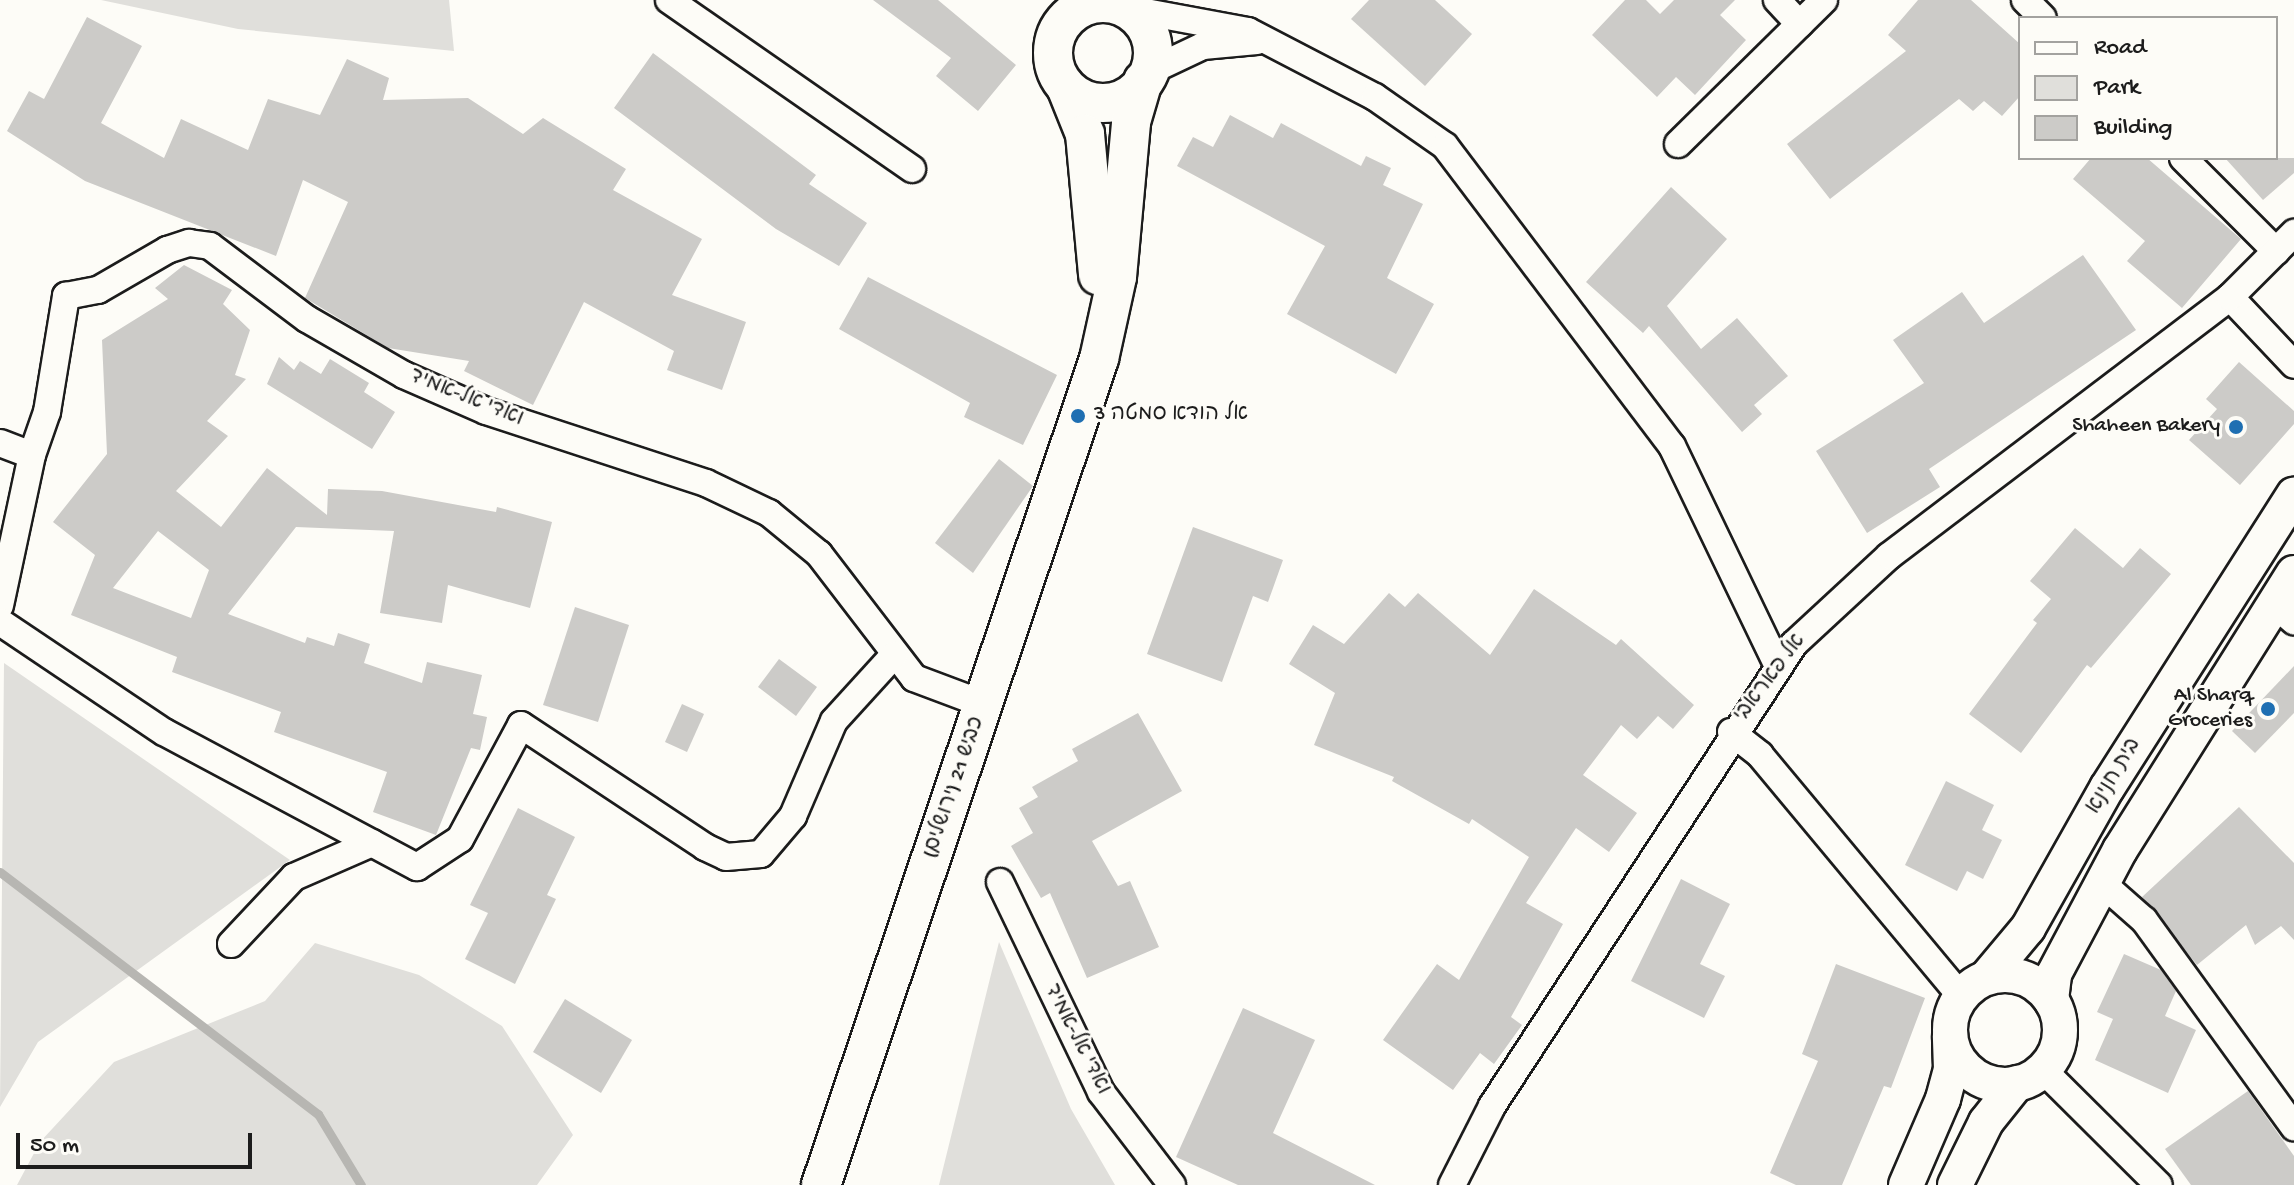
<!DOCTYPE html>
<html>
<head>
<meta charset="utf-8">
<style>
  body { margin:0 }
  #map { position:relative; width:2294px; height:1185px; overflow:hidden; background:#fdfcf7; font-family:"Gochi Hand","Playpen Sans Hebrew",sans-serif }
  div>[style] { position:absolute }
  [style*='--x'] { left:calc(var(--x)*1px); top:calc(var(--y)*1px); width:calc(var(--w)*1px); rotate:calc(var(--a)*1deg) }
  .green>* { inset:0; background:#e0dfdb }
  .stream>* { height:9px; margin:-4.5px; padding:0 4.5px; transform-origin:4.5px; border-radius:4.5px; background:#b7b6b2 }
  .building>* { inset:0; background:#cccbc8 }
  .roads { filter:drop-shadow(2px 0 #1c1c1c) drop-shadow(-2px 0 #1c1c1c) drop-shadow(0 2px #1c1c1c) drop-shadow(0 -2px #1c1c1c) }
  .minor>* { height:26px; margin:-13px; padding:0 13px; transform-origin:13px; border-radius:13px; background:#fdfcf7 }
  .tertiary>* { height:34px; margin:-17px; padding:0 17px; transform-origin:17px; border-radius:17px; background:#fdfcf7 }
  .tertiary>.ring { margin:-17px; padding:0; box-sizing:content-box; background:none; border:34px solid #fdfcf7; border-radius:50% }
  .secondary>* { height:38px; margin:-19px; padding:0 19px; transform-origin:19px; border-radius:19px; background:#fdfcf7 }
  .secondary>.ring { margin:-19px; padding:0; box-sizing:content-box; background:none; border:38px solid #fdfcf7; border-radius:50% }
  .dots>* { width:22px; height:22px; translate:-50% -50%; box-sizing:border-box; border:4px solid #fdfcf7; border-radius:50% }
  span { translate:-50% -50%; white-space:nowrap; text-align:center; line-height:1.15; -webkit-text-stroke:6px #fdfcf7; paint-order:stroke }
  .street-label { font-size:22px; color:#1c1c1c }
  .poi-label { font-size:22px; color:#1c1c1c }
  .left { translate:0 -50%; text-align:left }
  .right { translate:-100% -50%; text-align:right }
  .legend { position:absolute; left:2018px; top:16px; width:260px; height:144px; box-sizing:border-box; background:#fdfcf7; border:2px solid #a3a29f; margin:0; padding:10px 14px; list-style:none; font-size:24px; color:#1c1c1c }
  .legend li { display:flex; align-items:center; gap:16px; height:40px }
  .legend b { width:40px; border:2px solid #a3a29f }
  .scale { position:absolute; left:16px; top:1133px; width:236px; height:36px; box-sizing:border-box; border:4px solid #1c1c1c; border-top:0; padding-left:10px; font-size:24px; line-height:28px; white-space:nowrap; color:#1c1c1c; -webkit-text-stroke:6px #fdfcf7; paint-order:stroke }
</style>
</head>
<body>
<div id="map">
  <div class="green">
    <div style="clip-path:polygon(101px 0,449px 0,454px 51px,238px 29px)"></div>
    <div style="clip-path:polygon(4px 663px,290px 860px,38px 1042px,0 1107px)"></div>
    <div style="clip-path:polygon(999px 942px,1071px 1109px,1115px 1185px,939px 1185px)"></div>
    <div style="clip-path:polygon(315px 943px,419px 975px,502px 1026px,573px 1135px,537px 1185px,17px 1185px,40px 1142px,114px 1062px,265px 1001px)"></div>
  </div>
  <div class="stream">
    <div style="--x:0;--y:872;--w:400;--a:37.3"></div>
    <div style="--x:318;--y:1114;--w:83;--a:58.8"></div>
  </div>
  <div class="building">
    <div style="clip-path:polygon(873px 0,938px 0,1016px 65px,978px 111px,936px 76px,951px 58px)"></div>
    <div style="clip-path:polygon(1369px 0,1435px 0,1472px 34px,1425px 86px,1351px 19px)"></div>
    <div style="clip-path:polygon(1625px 0,1646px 0,1660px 14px,1674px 0,1735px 0,1720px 15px,1746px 40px,1695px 95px,1676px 77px,1657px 97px,1592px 35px)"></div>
    <div style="clip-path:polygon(1918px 0,1971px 0,2020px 44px,2020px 96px,2002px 116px,1984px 101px,1973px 111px,1959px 99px,1830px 199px,1787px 144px,1906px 51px,1888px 35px)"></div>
    <div style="clip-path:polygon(87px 17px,142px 46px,101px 123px,164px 158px,181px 119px,248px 150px,268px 99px,320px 115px,347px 59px,389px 78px,383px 100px,468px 98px,523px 134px,543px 118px,626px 169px,613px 190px,702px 239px,672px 295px,746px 322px,722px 390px,667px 370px,674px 351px,584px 302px,533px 405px,464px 371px,469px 361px,388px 348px,305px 298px,348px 202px,303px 180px,276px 256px,85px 181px,7px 131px,29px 91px,44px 99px)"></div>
    <div style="clip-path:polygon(653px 53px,816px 175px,809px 184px,867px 223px,839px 266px,776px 229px,614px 108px)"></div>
    <div style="clip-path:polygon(1230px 115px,1273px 138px,1281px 123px,1361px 166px,1366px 156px,1391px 168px,1383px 185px,1423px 204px,1387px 278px,1434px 304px,1396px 374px,1287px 314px,1325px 246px,1177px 166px,1193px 137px,1213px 147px)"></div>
    <div style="clip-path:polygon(2091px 158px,2147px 158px,2241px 239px,2182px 308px,2127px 261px,2145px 241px,2073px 179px)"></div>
    <div style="clip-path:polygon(2225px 158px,2294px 158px,2294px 173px,2263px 200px)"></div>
    <div style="clip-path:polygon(1671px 187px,1727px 239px,1667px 306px,1701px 349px,1737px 318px,1788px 376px,1754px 405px,1762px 414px,1742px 432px,1649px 326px,1643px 333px,1586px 282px)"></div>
    <div style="clip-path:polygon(2083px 255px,2136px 330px,1929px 469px,1940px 487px,1867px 533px,1816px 451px,1924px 383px,1893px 340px,1962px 292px,1984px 323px)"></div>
    <div style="clip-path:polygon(evenodd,184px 265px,232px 290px,223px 304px,250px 330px,235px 375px,246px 379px,207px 421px,228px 436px,176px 491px,221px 527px,267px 468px,327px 515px,328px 489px,382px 491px,496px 512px,497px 507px,552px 522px,530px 608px,448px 585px,442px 623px,380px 613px,394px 531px,296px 527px,228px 614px,305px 643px,307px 637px,334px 646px,338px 633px,370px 644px,364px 663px,422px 683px,427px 662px,482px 675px,473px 714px,487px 717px,480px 750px,471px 748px,436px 835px,373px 812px,387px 772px,274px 732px,281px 712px,172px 672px,177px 657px,71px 615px,95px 555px,53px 522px,107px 454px,102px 340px,168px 299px,155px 288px,184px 265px,158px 531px,209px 570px,191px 618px,113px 588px,158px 531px)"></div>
    <div style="clip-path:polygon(868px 277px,1057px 375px,1023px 445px,964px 417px,970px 403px,839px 329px)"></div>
    <div style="clip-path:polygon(279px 357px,294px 370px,300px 361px,321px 374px,330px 359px,369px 383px,364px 392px,395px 412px,372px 449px,267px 384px)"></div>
    <div style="clip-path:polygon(2239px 362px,2294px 411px,2294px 424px,2240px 485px,2189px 440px,2217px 409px,2206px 399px)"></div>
    <div style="clip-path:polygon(999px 459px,1033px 486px,973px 573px,935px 543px)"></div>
    <div style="clip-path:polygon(1193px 527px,1283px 560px,1268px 602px,1253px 596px,1222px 682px,1147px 654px)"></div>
    <div style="clip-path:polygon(2075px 528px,2123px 568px,2140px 548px,2171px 574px,2091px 668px,2087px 665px,2021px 753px,1969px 714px,2037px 623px,2033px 620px,2051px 599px,2030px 581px)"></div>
    <div style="clip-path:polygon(1534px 589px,1616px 645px,1621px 639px,1694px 705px,1673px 729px,1658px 716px,1637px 739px,1621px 725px,1583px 775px,1637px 813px,1609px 852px,1576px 828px,1526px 903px,1563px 924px,1511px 1017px,1522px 1025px,1494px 1064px,1480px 1053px,1453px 1090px,1383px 1040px,1437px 964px,1459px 980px,1529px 857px,1472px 819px,1469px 824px,1392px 781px,1394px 777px,1314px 745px,1335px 693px,1289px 664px,1313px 625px,1344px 644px,1389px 593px,1405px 607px,1418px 593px,1490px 655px)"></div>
    <div style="clip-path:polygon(575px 607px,629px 625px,598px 722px,543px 705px)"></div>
    <div style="clip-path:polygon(779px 659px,817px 687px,796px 716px,758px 687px)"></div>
    <div style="clip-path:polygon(2294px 666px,2294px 713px,2255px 753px,2232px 731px)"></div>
    <div style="clip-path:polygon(682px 704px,704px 714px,687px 752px,665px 742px)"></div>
    <div style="clip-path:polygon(1138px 713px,1182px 791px,1092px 841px,1118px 886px,1130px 881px,1159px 947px,1087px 978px,1050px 893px,1041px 898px,1011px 846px,1033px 833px,1019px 808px,1038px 797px,1032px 787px,1078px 761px,1072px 749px)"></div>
    <div style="clip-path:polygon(1946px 781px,1994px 805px,1982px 830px,2002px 840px,1983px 879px,1967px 871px,1957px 891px,1905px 865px)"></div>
    <div style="clip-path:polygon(2239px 807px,2294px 863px,2294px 940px,2281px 926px,2255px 945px,2246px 925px,2197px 965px,2142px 897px)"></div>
    <div style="clip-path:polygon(518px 808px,575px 837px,547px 895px,556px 899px,515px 984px,465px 959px,488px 913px,470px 905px)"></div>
    <div style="clip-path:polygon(1681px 879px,1730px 904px,1700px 964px,1725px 976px,1704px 1018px,1631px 981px)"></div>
    <div style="clip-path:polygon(2124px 954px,2161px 970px,2176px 991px,2165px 1016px,2196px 1030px,2168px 1093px,2095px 1060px,2113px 1019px,2097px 1012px)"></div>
    <div style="clip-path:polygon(1836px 964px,1925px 998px,1891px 1088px,1884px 1086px,1842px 1185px,1796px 1185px,1770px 1173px,1818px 1061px,1802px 1054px)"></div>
    <div style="clip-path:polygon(565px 999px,632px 1040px,601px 1093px,533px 1052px)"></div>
    <div style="clip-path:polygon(1243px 1008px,1315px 1040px,1273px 1133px,1375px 1185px,1238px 1185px,1176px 1157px)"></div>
    <div style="clip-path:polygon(2248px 1091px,2294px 1156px,2294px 1185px,2191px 1185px,2165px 1149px)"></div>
  </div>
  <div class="roads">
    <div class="minor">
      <div style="--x:669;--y:0;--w:296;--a:34.8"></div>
      <div style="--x:1777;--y:0;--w:33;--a:47"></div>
      <div style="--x:2025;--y:0;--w:25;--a:45"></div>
      <div style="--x:1124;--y:8;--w:126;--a:10.5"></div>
      <div style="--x:1248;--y:31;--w:143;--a:27.5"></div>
      <div style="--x:1375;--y:97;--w:85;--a:35"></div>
      <div style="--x:1445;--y:146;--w:376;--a:52.9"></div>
      <div style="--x:1672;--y:446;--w:244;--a:64.3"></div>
      <div style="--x:1150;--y:71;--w:59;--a:-25.3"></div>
      <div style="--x:1203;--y:46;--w:54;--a:-5.3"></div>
      <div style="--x:1678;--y:144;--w:205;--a:-44.6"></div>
      <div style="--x:2183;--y:158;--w:132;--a:45"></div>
      <div style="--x:2230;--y:297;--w:93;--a:46.7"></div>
      <div style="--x:0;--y:443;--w:34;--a:21"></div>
      <div style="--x:32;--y:455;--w:154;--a:102"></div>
      <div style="--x:32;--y:455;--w:46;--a:-70.8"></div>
      <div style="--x:47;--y:412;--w:118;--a:-80.7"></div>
      <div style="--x:66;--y:296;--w:33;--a:-11"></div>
      <div style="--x:98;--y:290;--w:80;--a:-30.1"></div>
      <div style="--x:167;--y:250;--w:23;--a:-18"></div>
      <div style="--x:189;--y:243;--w:21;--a:8"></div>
      <div style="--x:210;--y:246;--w:121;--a:37"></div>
      <div style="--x:307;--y:319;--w:112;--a:30"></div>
      <div style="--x:404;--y:375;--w:90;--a:23.7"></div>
      <div style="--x:486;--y:411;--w:231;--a:18.1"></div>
      <div style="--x:706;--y:483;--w:70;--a:25.5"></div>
      <div style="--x:769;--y:513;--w:65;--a:39.4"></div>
      <div style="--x:819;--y:554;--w:156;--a:52.5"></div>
      <div style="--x:914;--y:678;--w:74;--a:20.6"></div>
      <div style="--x:2273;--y:603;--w:28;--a:41"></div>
      <div style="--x:0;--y:622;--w:197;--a:33.9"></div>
      <div style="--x:164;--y:732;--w:287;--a:28.1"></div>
      <div style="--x:417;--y:867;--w:51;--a:-33.1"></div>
      <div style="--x:460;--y:839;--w:129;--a:-61.8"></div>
      <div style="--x:521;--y:725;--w:221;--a:33.5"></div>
      <div style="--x:705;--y:847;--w:23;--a:25"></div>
      <div style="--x:726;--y:857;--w:35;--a:-5"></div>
      <div style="--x:761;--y:854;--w:50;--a:-49.9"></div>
      <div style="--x:793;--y:816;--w:103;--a:-66.7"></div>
      <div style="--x:834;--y:721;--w:89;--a:-47.7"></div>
      <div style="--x:1731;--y:732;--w:37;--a:38"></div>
      <div style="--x:1760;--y:755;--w:314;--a:50.2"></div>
      <div style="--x:1000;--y:882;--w:233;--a:64.3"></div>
      <div style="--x:1101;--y:1092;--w:117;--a:52.6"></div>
      <div style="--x:2102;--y:883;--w:56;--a:41.4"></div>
      <div style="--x:2144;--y:920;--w:256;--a:54.1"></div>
      <div style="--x:231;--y:944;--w:92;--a:-46.8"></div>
      <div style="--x:294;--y:877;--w:85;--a:-23.6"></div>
      <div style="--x:2043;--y:1070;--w:163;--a:44.8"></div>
      <div style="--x:1452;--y:1185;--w:89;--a:-63.1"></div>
      <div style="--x:1492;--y:1106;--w:552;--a:-56.83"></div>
      <div style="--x:1794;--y:644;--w:129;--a:-42.8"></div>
      <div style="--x:1889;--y:556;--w:428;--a:-37.2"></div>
      <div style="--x:2230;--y:297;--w:91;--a:-45"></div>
    </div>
    <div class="tertiary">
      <div class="ring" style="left:1950px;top:975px;width:76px;height:76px"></div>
      <div style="--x:1987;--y:977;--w:64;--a:-50.1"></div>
      <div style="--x:2028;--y:928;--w:161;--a:-60.6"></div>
      <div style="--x:2107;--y:788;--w:348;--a:-57.5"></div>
      <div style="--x:2051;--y:1000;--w:26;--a:-83"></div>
      <div style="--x:2054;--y:974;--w:140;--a:-62"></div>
      <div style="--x:2120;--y:850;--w:327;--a:-57.9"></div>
      <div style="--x:1906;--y:1185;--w:94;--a:-66.7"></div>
      <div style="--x:1943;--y:1099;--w:31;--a:-75"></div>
      <div style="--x:1951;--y:1069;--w:33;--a:-92"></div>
      <div style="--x:1955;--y:1185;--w:70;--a:-63.8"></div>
      <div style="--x:1986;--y:1122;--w:50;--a:-51.5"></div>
    </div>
    <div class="secondary">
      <div class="ring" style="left:1053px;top:3px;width:62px;height:62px"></div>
      <div style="--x:1066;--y:87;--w:51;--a:68"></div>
      <div style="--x:1085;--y:134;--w:142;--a:84.7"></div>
      <div style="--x:821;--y:1185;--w:872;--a:-71.4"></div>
      <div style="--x:1099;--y:359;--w:84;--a:-77.6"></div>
      <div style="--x:1117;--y:277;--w:156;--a:-84.8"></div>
      <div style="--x:1131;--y:122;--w:43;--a:-73.7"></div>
    </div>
  </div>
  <div class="dots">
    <div style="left:1078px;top:416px;background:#1f6fb2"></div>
    <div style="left:2236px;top:427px;background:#1f6fb2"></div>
    <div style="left:2268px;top:709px;background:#1f6fb2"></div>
  </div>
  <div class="street-label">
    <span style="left:466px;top:399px;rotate:22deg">ואדי אל-אמיד</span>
    <span style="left:1771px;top:679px;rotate:-53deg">אל פאראבי</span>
    <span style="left:2115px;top:777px;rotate:-59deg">בית חנינא</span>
    <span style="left:955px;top:788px;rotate:-71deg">כביש 21 (ירושלים)</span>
    <span style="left:1076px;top:1040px;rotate:63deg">ואדי אל-אמיד</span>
  </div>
  <div class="poi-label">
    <span class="left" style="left:1094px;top:416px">אל הודא סמטה 3</span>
    <span class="right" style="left:2220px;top:427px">Shaheen Bakery</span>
    <span class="right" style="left:2252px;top:709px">Al Sharq<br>Groceries</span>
  </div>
  <ul class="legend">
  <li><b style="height:10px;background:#fdfcf7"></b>Road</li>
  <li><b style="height:22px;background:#e0dfdb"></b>Park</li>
  <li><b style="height:22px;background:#cccbc8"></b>Building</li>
  </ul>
  <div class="scale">50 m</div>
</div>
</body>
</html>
